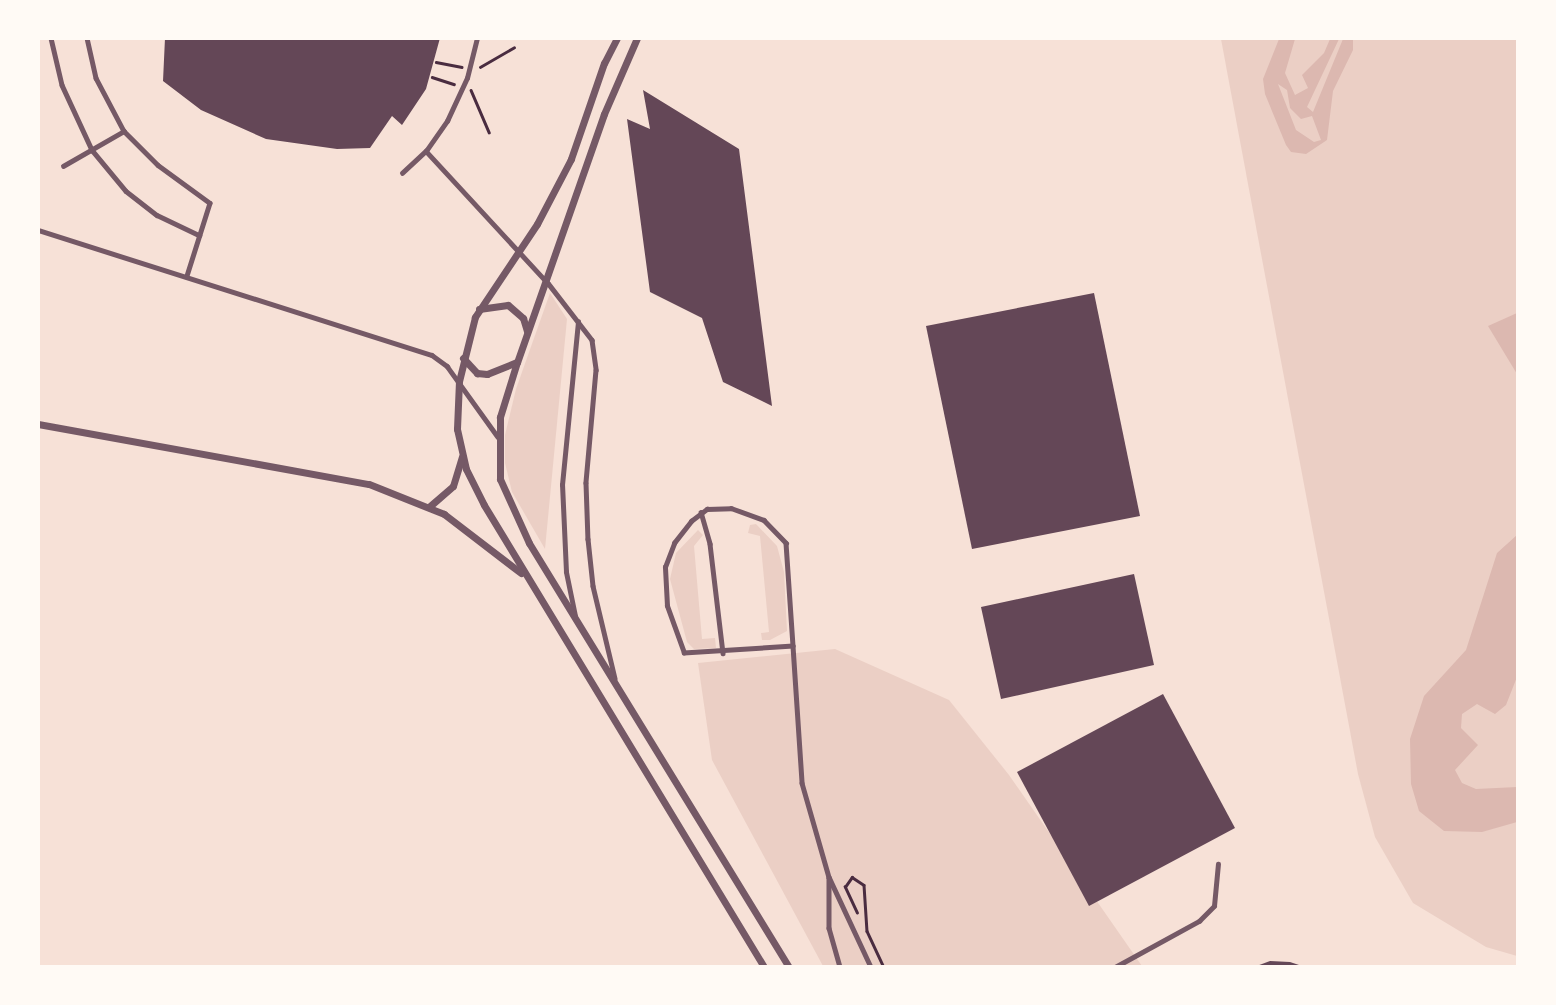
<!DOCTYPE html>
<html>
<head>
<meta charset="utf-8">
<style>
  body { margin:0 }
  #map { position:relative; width:1556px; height:1005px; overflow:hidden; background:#f7e1d7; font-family:"Fira Sans Condensed",sans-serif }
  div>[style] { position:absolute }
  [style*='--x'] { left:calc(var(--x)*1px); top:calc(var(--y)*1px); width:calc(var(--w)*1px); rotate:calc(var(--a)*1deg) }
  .green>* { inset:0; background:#ebcfc5 }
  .water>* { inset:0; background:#dcb8b0 }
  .building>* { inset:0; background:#644757 }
  .path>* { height:2.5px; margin:-1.25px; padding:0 1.25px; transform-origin:1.25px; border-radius:1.25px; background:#4a2c40 }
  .service>* { height:4.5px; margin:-2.25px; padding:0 2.25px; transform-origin:2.25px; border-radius:2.25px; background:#755966 }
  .minor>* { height:7px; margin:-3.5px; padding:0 3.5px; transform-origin:3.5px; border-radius:3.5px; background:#755966 }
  span { translate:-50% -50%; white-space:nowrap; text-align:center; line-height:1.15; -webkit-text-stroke:5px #fffaf5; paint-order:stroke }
  .frame { position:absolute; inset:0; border:40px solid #fffaf5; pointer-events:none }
</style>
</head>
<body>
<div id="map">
  <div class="green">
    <div style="clip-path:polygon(1221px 39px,1517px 39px,1517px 956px,1486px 947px,1413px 903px,1375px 837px,1358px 774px)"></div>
    <div style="clip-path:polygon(550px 293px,567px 319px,545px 549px,512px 492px,505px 463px,505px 435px,516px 389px)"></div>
    <div style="clip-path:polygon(756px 524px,777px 546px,784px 572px,787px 631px,770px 640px,762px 640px,761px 633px,769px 632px,760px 536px,748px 533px,750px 525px)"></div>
    <div style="clip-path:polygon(698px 530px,703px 535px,694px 546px,702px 639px,715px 638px,716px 648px,694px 649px,687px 642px,670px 579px,676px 553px)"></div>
    <div style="clip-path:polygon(835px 649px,949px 700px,1009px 775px,1142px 966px,823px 966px,712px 760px,698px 663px)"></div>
  </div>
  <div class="water">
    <div style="clip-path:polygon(evenodd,1279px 39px,1295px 39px,1285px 73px,1295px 95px,1308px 88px,1302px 75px,1324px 53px,1330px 39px,1339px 39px,1307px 107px,1313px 112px,1343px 39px,1353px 39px,1353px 50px,1333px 91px,1327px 140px,1306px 154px,1291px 152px,1286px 145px,1265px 94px,1263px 79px,1279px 39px,1278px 84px,1287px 90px,1290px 108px,1301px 119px,1312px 116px,1321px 140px,1314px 142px,1296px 130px,1278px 84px)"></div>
    <div style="clip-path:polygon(1517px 313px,1518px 313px,1517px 374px,1488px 326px)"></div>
    <div style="clip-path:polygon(1517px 535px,1517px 677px,1506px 705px,1495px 714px,1477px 704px,1462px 714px,1461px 728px,1478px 745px,1455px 770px,1462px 783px,1476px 789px,1517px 787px,1517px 822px,1482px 832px,1444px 831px,1419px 811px,1411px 784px,1410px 739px,1424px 696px,1466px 650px,1497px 553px)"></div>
  </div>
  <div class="building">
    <div style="clip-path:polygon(165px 38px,440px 38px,426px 89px,402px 125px,392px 116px,370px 148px,337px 149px,266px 139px,201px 110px,163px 81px)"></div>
    <div style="clip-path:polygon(643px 90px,739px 149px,772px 406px,723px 382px,702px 318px,650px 292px,627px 119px,650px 129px)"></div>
    <div style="clip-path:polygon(1094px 293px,1140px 516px,972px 549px,926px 326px)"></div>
    <div style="clip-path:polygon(1134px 574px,1154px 665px,1001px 699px,981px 607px)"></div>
    <div style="clip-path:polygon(1163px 694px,1235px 828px,1089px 906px,1017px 772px)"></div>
    <div style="clip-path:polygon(1270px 961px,1290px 962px,1302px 966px,1254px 967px)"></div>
  </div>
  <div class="path">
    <div style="--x:436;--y:62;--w:26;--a:11"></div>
    <div style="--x:480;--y:67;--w:39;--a:-30"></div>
    <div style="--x:432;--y:77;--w:23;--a:18"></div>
    <div style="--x:471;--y:90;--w:46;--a:66.8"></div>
    <div style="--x:857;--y:913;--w:29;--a:-115"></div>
    <div style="--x:845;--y:887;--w:12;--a:-55"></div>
    <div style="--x:852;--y:877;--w:14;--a:34"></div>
    <div style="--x:864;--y:885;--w:46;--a:86.3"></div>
    <div style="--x:867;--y:931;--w:40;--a:65"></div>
  </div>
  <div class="service">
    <div style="--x:51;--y:38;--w:48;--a:76.8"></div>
    <div style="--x:62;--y:85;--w:72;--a:65.2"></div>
    <div style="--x:92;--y:150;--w:53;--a:50.3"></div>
    <div style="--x:126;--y:191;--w:39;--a:38"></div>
    <div style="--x:157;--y:215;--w:47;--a:25.5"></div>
    <div style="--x:87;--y:38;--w:41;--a:77.3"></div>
    <div style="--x:96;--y:78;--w:60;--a:62.2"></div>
    <div style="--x:124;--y:131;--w:48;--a:45"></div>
    <div style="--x:158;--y:165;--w:64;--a:36.2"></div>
    <div style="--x:210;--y:203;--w:77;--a:107.5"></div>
    <div style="--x:426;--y:151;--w:180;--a:47.3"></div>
    <div style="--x:548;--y:283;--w:72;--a:52.3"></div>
    <div style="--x:592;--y:340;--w:30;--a:82"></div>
    <div style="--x:596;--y:370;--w:113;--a:95.1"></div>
    <div style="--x:586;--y:483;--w:56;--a:88"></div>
    <div style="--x:588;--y:539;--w:47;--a:83.9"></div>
    <div style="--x:593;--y:586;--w:95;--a:76.6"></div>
    <div style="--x:63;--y:166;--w:70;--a:-29.8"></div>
    <div style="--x:402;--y:173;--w:33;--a:-43"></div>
    <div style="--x:426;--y:151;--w:37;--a:-55"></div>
    <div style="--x:447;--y:121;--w:47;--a:-65.1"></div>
    <div style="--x:467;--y:78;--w:41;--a:-76"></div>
    <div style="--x:38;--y:230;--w:413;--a:17.6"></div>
    <div style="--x:432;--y:355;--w:19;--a:36"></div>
    <div style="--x:447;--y:366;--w:87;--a:54.3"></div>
    <div style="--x:731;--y:508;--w:35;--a:20"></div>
    <div style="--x:764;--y:520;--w:32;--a:46"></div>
    <div style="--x:786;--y:543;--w:103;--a:86.1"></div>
    <div style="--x:793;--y:646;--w:109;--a:176.3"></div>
    <div style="--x:684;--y:653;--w:50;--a:-109.9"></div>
    <div style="--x:667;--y:606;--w:39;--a:-93"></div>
    <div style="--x:665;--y:567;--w:26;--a:-69"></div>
    <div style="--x:674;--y:543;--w:28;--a:-52"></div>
    <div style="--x:691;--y:521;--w:20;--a:-37"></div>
    <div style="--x:707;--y:509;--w:24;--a:-2"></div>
    <div style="--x:701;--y:512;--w:33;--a:74"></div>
    <div style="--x:710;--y:544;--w:110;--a:83.2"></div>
    <div style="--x:575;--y:616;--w:45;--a:-101.6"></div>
    <div style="--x:566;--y:572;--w:87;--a:-92.6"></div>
    <div style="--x:562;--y:485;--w:164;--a:-84.4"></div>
    <div style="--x:793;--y:646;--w:137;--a:86.2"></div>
    <div style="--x:802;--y:783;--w:98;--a:74"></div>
    <div style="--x:829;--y:877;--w:99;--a:65"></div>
    <div style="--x:829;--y:878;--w:50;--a:90"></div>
    <div style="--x:829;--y:928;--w:41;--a:74.2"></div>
    <div style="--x:1115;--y:967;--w:96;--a:-28.7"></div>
    <div style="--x:1199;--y:921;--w:21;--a:-45"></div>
    <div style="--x:1214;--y:906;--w:42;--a:-84.6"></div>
  </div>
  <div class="minor">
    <div style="--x:617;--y:38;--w:28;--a:117"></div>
    <div style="--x:604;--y:63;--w:102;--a:109"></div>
    <div style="--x:571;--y:159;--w:73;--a:117.6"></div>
    <div style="--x:537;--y:224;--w:112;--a:123.7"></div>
    <div style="--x:475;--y:317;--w:66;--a:104"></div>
    <div style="--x:459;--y:381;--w:48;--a:92.4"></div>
    <div style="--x:457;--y:429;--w:41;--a:77.3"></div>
    <div style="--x:466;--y:469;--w:40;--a:63.4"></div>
    <div style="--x:484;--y:505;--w:540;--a:58.78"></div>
    <div style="--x:637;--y:38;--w:83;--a:113.5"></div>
    <div style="--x:604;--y:114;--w:263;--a:109.3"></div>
    <div style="--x:517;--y:362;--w:58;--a:107.2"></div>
    <div style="--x:500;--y:417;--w:62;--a:90"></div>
    <div style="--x:500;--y:479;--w:70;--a:65.6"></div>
    <div style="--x:529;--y:543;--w:497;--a:58.5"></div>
    <div style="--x:479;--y:309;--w:29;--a:-8"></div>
    <div style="--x:508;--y:305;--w:20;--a:41"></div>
    <div style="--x:523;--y:318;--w:14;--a:73"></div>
    <div style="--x:463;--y:358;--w:21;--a:47"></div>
    <div style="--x:477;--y:373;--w:10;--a:6"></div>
    <div style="--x:487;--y:374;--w:32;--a:-22"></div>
    <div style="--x:38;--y:424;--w:336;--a:10.3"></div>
    <div style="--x:369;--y:484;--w:81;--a:21.8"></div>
    <div style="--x:444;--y:514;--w:97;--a:37.5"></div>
    <div style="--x:430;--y:506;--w:30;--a:-41"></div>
    <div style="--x:453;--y:486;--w:31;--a:-73"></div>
  </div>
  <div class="frame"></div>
</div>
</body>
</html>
